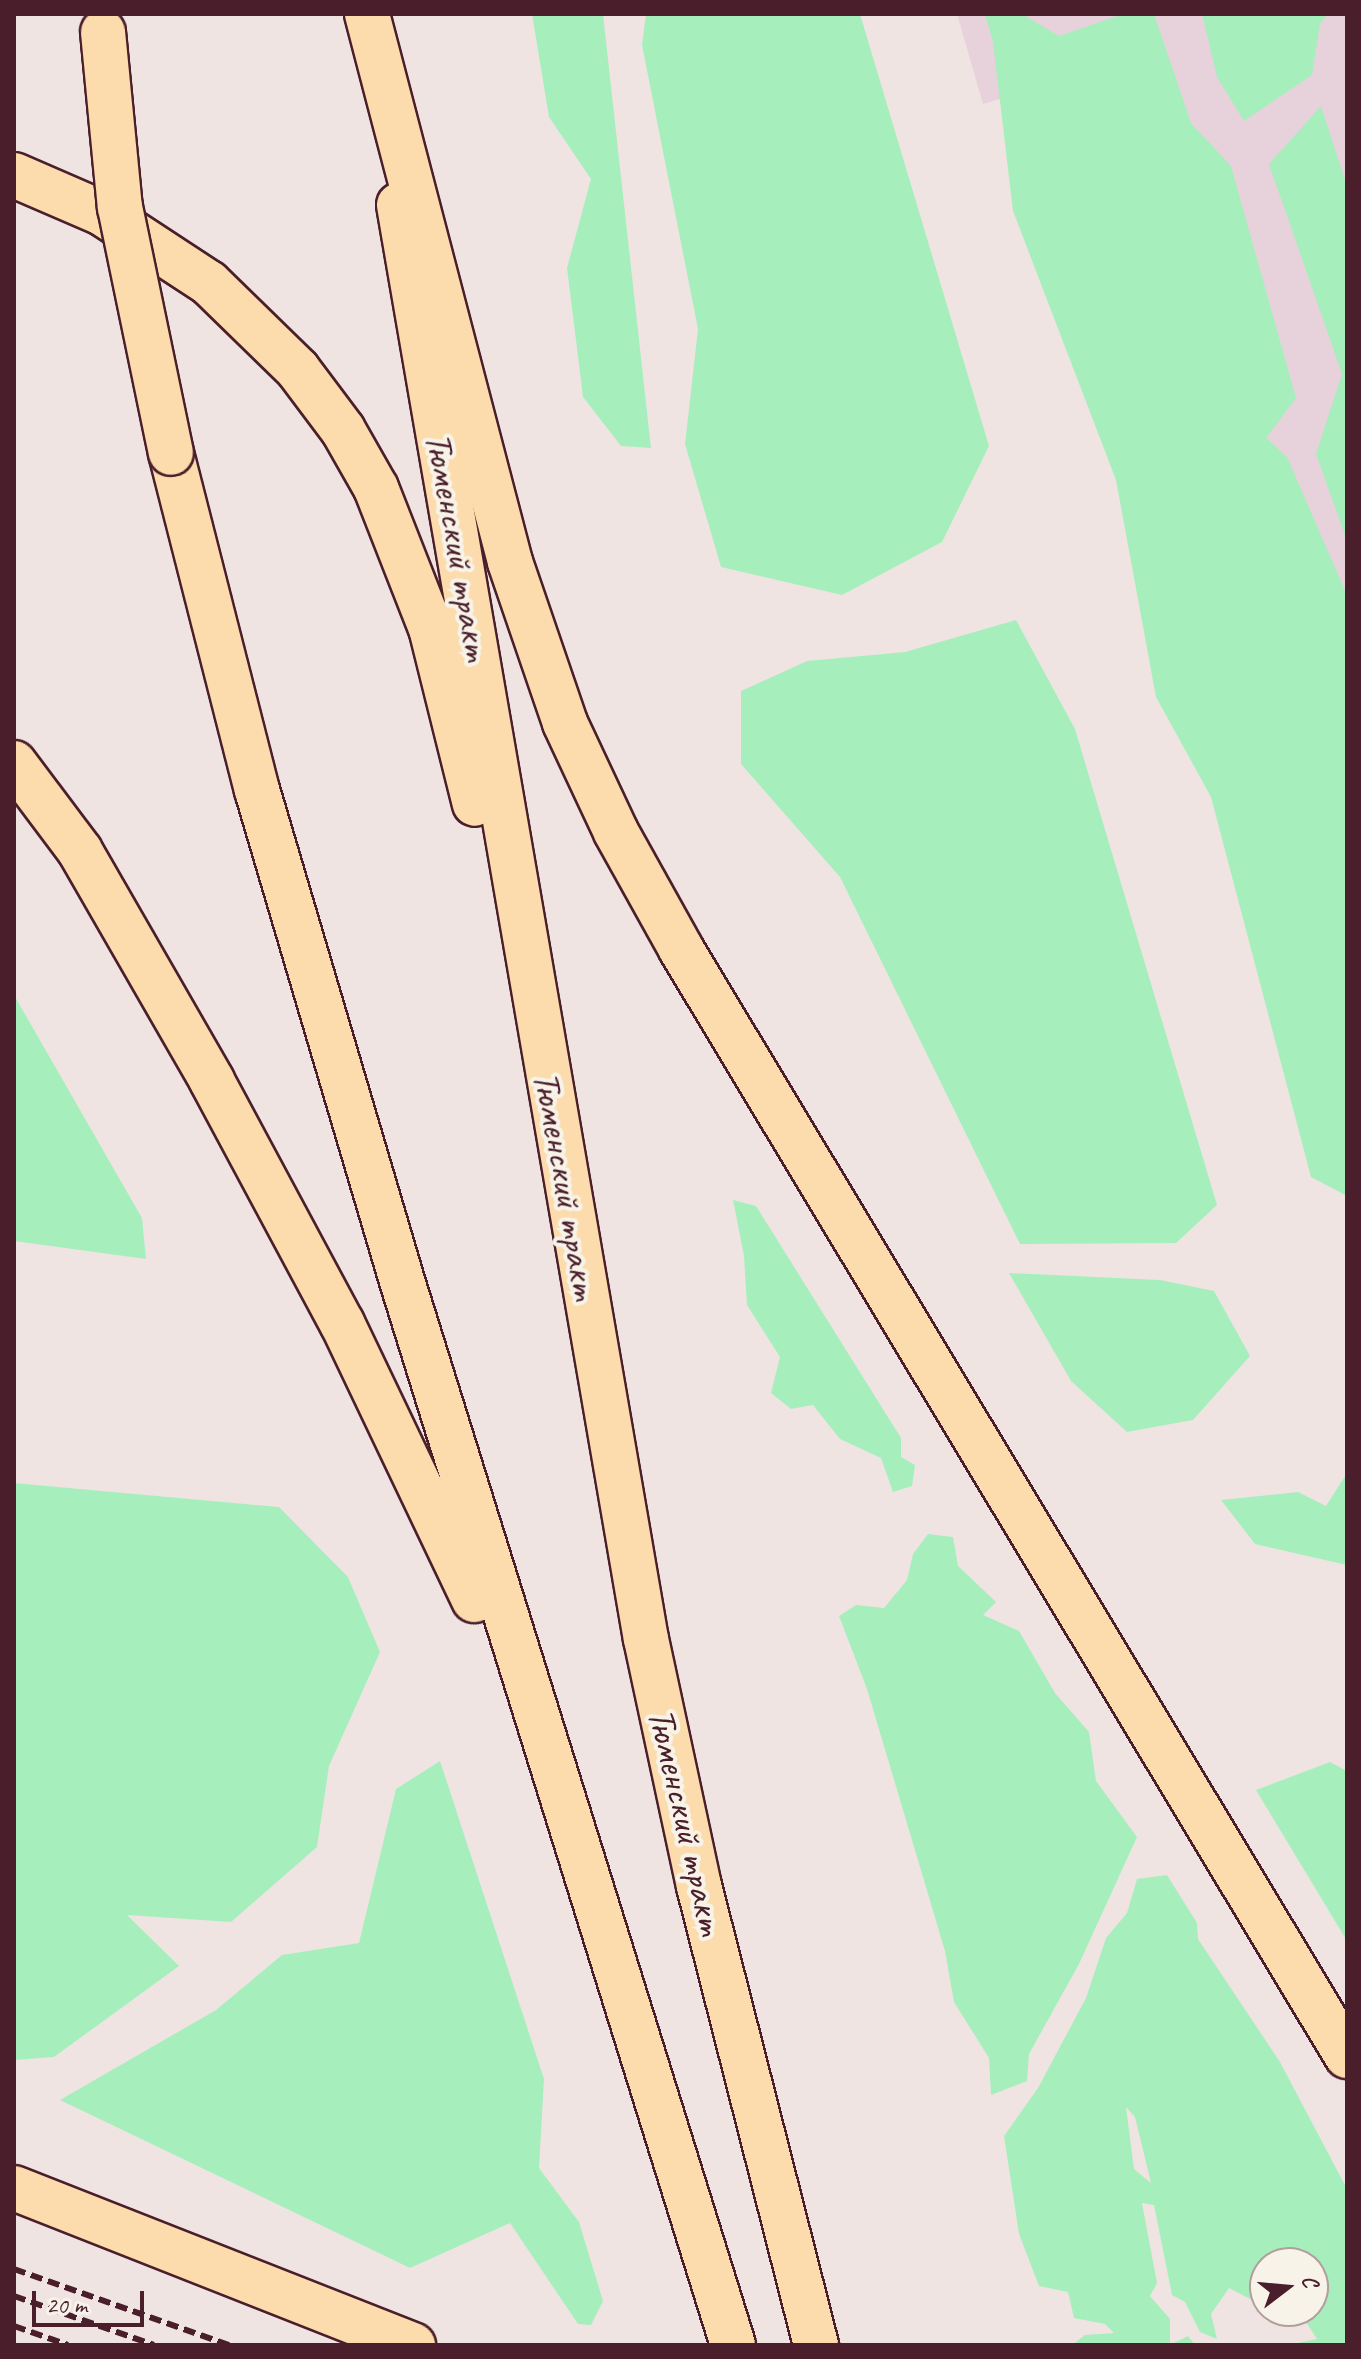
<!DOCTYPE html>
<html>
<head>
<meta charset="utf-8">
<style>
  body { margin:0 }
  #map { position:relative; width:1361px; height:2359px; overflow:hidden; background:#f0e4e2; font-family:Caveat,sans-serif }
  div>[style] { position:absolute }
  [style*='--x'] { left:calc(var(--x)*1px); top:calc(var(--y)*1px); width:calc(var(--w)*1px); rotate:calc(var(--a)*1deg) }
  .built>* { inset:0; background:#e7d1da }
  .green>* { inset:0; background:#a6efbd }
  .roads { filter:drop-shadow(2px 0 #4a1f2b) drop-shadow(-2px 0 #4a1f2b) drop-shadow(0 2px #4a1f2b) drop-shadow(0 -2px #4a1f2b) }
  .primary>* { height:44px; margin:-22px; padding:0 22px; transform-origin:22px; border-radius:22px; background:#fcdcac }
  .highway>* { height:44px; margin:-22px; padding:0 22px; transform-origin:22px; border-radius:22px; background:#fcdcac }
  .rail>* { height:6px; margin-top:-3px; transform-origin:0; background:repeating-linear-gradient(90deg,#4a1f2b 0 12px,transparent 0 18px) }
  .bridges { filter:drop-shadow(2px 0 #4a1f2b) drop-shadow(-2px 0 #4a1f2b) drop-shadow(0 2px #4a1f2b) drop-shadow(0 -2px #4a1f2b) }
  .primary-bridge>* { height:44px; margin:-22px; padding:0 22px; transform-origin:22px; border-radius:22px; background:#fcdcac }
  span { translate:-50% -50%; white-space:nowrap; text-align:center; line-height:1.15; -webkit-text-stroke:8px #f7f3e8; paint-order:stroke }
  .street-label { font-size:38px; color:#4a1f2b }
  .frame { position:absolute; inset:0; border:16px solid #4a1f2b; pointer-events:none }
  .north { position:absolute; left:1249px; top:2247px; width:80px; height:80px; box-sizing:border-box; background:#f7f3e8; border:2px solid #b29e9c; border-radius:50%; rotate:74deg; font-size:22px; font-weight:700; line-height:32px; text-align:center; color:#4a1f2b }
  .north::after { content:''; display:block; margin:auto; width:28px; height:36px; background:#4a1f2b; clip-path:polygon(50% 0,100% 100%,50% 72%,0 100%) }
  .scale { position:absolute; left:32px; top:2291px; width:112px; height:36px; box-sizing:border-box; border:4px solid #4a1f2b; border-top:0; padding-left:10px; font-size:24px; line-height:28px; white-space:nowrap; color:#4a1f2b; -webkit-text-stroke:6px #f7f3e8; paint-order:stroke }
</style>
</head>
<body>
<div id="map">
  <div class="built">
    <div style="clip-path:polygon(957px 14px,1347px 14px,1347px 872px,1092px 71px,983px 104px)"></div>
  </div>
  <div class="green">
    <div style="clip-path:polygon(532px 14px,603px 14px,651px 448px,621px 446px,583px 397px,567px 268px,591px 179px,549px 117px)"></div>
    <div style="clip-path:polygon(646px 14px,860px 14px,989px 446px,942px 542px,842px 595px,721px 567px,685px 444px,698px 329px,642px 45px)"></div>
    <div style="clip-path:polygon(985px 14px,1022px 14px,1059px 36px,1123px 14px,1154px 14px,1191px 123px,1231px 166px,1296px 398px,1266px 438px,1287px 457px,1347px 595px,1347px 1196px,1311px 1177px,1211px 797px,1156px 697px,1116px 480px,1013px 211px,993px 42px)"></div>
    <div style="clip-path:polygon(1202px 14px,1328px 14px,1320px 24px,1312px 75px,1244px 121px,1217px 77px)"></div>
    <div style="clip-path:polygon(1321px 106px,1347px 186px,1347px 541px,1316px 454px,1342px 374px,1269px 164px)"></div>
    <div style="clip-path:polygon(1016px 620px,1075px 729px,1217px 1205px,1176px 1243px,1020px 1244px,840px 877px,741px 764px,741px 691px,807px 661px,905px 652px)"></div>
    <div style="clip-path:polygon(14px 995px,142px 1218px,146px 1259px,14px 1241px)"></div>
    <div style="clip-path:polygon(733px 1200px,756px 1206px,901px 1438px,901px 1457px,915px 1465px,912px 1486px,893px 1492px,881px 1458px,840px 1439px,813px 1405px,791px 1409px,771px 1393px,780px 1357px,747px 1305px,744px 1256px)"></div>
    <div style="clip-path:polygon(1009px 1273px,1160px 1280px,1214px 1291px,1250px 1356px,1193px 1420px,1127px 1432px,1071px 1381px)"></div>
    <div style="clip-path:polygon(1347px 1473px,1347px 1565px,1255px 1544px,1221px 1500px,1298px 1492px,1326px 1506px)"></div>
    <div style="clip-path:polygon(14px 1483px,279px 1507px,348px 1577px,380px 1652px,329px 1766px,317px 1847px,231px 1922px,127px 1915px,179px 1966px,54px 2057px,14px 2060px)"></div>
    <div style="clip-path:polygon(928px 1534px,953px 1537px,958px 1566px,996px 1602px,983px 1615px,1019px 1631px,1055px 1693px,1089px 1732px,1096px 1781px,1137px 1837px,1079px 1964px,1029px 2054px,1027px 2081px,991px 2095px,989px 2058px,954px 2002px,945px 1951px,867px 1689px,839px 1616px,856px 1605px,884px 1608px,907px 1580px,913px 1554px)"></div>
    <div style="clip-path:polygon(440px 1761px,544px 2079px,539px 2168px,579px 2222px,603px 2301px,591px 2325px,578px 2324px,510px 2223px,410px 2268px,60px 2100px,216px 2010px,282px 1955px,359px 1943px,396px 1789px)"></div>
    <div style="clip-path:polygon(1330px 1762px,1347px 1771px,1347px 1941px,1256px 1790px)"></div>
    <div style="clip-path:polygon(evenodd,1167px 1875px,1197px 1923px,1198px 1939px,1280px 2062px,1347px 2189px,1347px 2345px,1287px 2345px,1317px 2339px,1299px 2311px,1313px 2311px,1313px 2263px,1265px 2263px,1265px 2291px,1254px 2301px,1229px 2288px,1211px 2314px,1217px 2339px,1200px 2332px,1185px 2302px,1172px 2295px,1154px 2205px,1142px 2203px,1157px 2283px,1150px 2296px,1170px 2319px,1170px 2345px,1188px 2336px,1195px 2345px,1072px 2345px,1085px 2335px,1114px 2333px,1105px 2324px,1074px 2318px,1068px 2292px,1039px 2286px,1019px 2234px,1004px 2136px,1038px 2088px,1086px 1998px,1106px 1938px,1127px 1913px,1137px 1879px,1167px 1875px,1126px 2107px,1135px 2117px,1151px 2183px,1134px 2169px,1126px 2107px)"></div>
  </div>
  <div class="roads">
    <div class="primary">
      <div style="--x:14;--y:175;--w:96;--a:23.4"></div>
      <div style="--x:102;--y:213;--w:128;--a:33.2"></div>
      <div style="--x:209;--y:283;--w:124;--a:44.3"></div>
      <div style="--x:298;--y:370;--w:75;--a:53.1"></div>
      <div style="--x:343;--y:430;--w:67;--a:60.4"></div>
      <div style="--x:376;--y:488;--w:150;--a:68.6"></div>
      <div style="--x:431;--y:628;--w:181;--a:76"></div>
      <div style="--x:399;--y:205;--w:1455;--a:80.23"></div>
      <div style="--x:646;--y:1639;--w:253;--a:77.9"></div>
      <div style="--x:699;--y:1886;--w:474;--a:75.7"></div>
      <div style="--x:171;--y:453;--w:348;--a:75.7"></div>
      <div style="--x:257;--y:790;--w:515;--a:73.54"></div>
      <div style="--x:403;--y:1284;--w:1111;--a:72.72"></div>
      <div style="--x:14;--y:763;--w:110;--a:53.1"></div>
      <div style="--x:80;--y:851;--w:265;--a:60.1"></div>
      <div style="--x:212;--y:1081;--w:275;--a:61.8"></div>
      <div style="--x:342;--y:1323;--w:307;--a:64.5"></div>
    </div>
    <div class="highway">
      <div style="--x:367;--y:14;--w:566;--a:75.37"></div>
      <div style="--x:510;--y:562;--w:170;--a:71.1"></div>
      <div style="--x:565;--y:723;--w:120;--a:64.9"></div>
      <div style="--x:616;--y:832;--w:134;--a:60.9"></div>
      <div style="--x:681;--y:949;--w:1292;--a:58.97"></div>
      <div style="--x:14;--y:2188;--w:429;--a:21.5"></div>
    </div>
  </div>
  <div class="rail">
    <div style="--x:14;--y:2269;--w:228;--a:19.5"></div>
    <div style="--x:14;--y:2296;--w:148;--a:19.3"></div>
    <div style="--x:14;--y:2326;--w:57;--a:19.4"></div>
  </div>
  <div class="bridges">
    <div class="primary-bridge">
      <div style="--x:103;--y:32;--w:176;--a:84.5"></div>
      <div style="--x:120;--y:207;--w:251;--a:78.3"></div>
    </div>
  </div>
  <div class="street-label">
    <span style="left:458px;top:546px;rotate:80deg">Тюменский тракт</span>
    <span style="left:566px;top:1185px;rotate:80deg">Тюменский тракт</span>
    <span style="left:686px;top:1821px;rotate:77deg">Тюменский тракт</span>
  </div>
  <div class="frame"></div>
  <div class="north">С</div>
  <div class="scale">20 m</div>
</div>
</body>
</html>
